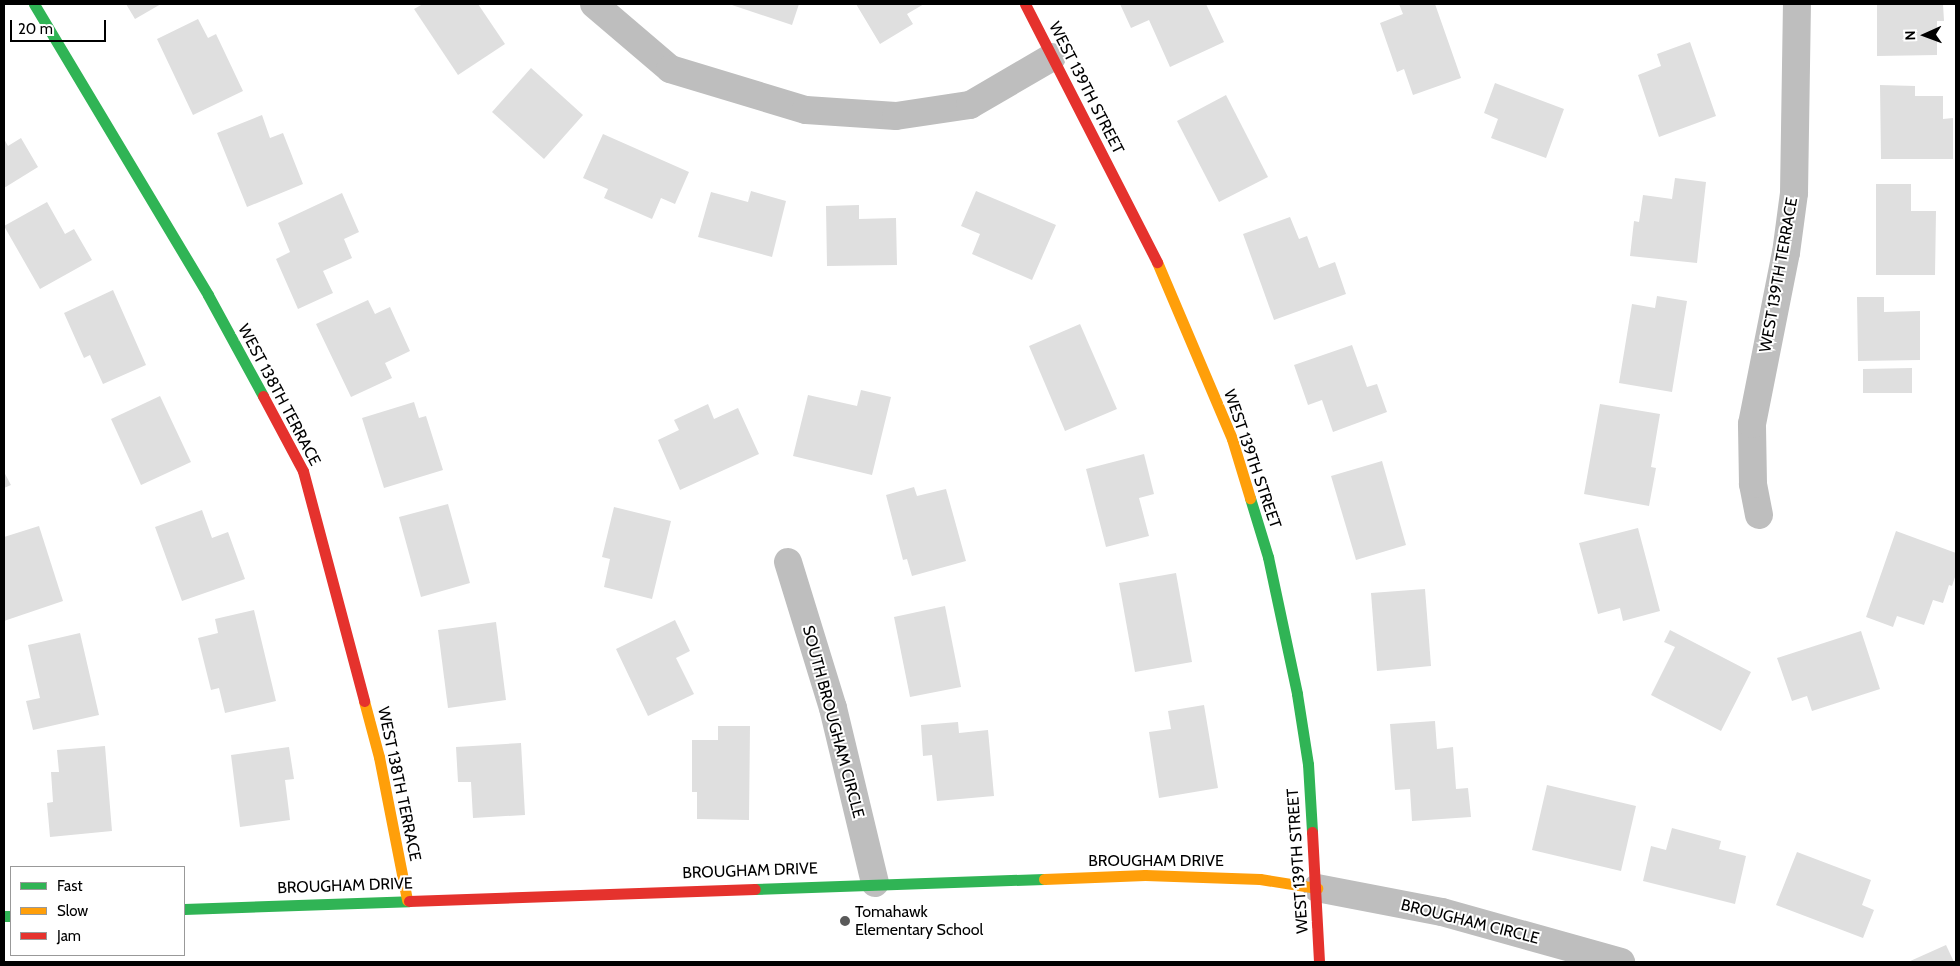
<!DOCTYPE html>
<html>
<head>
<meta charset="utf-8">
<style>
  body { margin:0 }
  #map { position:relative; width:1960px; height:966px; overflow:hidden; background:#fff; font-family:Cabin,sans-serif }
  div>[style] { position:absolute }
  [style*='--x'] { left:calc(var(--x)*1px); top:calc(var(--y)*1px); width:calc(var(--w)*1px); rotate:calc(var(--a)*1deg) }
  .building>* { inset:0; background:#dfdfdf }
  .street>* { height:28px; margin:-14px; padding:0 14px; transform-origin:14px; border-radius:14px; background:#bebebe }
  .fast>* { height:11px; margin:-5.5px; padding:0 5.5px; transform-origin:5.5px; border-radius:5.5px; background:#30b455 }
  .slow>* { height:11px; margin:-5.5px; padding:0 5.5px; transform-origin:5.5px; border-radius:5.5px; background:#ff9f0a }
  .jam>* { height:11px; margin:-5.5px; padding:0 5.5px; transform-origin:5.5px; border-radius:5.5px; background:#e5322d }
  .dots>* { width:14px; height:14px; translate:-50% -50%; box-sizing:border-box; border:2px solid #fff; border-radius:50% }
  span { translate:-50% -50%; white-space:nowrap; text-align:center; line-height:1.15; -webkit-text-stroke:4px #fff; paint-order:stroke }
  .street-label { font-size:16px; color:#000 }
  .poi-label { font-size:16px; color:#000 }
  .left { translate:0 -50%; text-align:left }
  .frame { position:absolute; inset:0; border:5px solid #000; pointer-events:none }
  .legend { position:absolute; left:10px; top:866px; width:175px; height:90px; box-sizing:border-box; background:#fff; border:1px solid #999; margin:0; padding:6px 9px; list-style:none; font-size:15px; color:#000 }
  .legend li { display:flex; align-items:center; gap:10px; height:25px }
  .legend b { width:25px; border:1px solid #999 }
  .north { position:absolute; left:1900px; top:10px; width:50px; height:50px; -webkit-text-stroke:4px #fff; paint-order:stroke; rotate:268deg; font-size:14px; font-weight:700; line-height:20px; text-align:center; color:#000 }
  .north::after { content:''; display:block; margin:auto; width:18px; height:22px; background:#000; clip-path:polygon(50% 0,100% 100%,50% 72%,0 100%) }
  .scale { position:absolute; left:10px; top:20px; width:96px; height:22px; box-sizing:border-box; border:2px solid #000; border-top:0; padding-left:6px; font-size:15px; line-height:18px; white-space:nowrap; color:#000; -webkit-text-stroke:4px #fff; paint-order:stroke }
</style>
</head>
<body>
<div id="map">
  <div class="building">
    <div style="clip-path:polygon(126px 4px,161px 4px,135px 19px)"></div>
    <div style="clip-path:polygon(423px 4px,478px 4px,505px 44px,458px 75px,414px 9px)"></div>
    <div style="clip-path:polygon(729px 4px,799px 4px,792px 25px)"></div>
    <div style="clip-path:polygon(856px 4px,924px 4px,907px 14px,913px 24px,880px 44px)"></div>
    <div style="clip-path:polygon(1120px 4px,1206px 4px,1224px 42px,1170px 67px,1149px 20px,1131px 28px)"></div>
    <div style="clip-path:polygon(1399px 4px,1435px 4px,1461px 78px,1413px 95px,1404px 69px,1397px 72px,1380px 23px,1403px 14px)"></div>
    <div style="clip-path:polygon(1877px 4px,1943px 4px,1944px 21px,1937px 21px,1937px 55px,1877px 56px)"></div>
    <div style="clip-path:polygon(198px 19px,208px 38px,216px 34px,243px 91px,193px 115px,157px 39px)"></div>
    <div style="clip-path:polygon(1690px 42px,1716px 116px,1659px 137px,1638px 75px,1661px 66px,1657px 54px)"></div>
    <div style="clip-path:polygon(531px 68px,583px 115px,544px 159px,492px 112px)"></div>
    <div style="clip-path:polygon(1495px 83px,1564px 109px,1546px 158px,1491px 138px,1498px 119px,1484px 113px)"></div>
    <div style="clip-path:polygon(1880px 85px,1915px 86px,1915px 96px,1943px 96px,1943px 119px,1953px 118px,1953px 159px,1881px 159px)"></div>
    <div style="clip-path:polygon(1226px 95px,1268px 177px,1219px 202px,1177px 121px)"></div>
    <div style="clip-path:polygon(262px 115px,270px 138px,283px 133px,303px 184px,247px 207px,217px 133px)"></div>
    <div style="clip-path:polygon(603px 134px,689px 172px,675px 204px,661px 198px,652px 219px,604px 198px,608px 189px,583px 178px)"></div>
    <div style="clip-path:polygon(21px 138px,38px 167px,4px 188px,4px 139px,8px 146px)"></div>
    <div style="clip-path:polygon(1675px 178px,1706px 182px,1697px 263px,1630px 256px,1634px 221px,1639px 222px,1643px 195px,1672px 199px)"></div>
    <div style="clip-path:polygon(1876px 184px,1911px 184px,1911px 211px,1936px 211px,1935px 275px,1876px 275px)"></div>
    <div style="clip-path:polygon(751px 191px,786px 201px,772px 257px,698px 237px,711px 192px,748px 202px)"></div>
    <div style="clip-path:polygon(976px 191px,1056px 225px,1032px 280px,972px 254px,980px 234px,961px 226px)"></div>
    <div style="clip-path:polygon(342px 193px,359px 232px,344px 239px,352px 258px,323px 271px,333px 293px,298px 309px,276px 259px,290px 252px,278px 223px)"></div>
    <div style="clip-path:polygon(47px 202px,65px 234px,74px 229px,92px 260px,40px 289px,4px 226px)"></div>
    <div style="clip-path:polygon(859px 205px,859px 219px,896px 218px,897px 265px,827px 266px,826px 206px)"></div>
    <div style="clip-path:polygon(1290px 217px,1299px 239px,1307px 236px,1319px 268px,1335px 262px,1346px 294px,1274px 320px,1243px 234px)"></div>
    <div style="clip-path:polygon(113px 290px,146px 365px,103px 384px,90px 355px,84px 358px,64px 313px)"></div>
    <div style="clip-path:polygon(1657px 296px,1687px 301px,1672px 392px,1619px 383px,1632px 304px,1655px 308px)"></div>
    <div style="clip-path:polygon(1857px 297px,1884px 297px,1884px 312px,1920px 311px,1920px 360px,1858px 361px)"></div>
    <div style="clip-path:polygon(368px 300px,375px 314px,390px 307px,410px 351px,385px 363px,392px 378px,351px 397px,316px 324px)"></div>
    <div style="clip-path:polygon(1080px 324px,1117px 409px,1065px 431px,1029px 346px)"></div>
    <div style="clip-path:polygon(1352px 345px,1367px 387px,1377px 384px,1387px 412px,1333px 432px,1322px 400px,1308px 405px,1294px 365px)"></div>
    <div style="clip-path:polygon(1912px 368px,1912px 393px,1863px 393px,1863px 369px)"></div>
    <div style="clip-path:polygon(861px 390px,891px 397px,872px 475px,793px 456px,808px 395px,857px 406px)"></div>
    <div style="clip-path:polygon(160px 396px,191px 462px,141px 485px,111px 419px)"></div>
    <div style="clip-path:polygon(414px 402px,419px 418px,426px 416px,443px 470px,384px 488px,362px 418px)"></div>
    <div style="clip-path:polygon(708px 404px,714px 419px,738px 408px,759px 454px,680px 490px,658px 440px,679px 430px,674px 420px)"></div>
    <div style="clip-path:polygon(1600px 404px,1660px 414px,1651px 467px,1656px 468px,1649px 506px,1584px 494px)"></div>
    <div style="clip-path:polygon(1144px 454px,1154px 494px,1139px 498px,1149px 536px,1106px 547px,1086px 469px)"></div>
    <div style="clip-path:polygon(1382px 461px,1406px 545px,1356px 560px,1331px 476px)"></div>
    <div style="clip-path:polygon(4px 472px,11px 485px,4px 488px)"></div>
    <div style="clip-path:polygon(914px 487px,917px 496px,946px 489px,966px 561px,912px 576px,907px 559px,903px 560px,886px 495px)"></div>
    <div style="clip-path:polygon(448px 504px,470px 583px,421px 597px,399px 517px)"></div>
    <div style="clip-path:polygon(614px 507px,671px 521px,652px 599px,604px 587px,610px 559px,602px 557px)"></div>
    <div style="clip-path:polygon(202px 510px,212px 538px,228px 532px,245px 579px,182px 601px,155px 527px)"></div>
    <div style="clip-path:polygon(39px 526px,63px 601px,4px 621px,4px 537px)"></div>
    <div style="clip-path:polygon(1638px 528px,1660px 611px,1623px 621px,1620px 608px,1598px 614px,1579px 543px)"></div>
    <div style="clip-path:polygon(1896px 531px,1956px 553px,1956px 574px,1952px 586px,1949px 585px,1943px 603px,1933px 600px,1924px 625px,1897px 616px,1893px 627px,1866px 617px)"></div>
    <div style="clip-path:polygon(1176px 573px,1192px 662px,1135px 672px,1119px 583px)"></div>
    <div style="clip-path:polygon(1425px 589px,1431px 666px,1377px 671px,1371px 593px)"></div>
    <div style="clip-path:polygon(945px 606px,961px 687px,910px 697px,894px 617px)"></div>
    <div style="clip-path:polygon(254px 610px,276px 701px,225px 713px,219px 688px,211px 690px,198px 638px,218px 633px,215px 619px)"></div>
    <div style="clip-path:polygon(675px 620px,690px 651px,676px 658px,694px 694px,648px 716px,616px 649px)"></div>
    <div style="clip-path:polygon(496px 622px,506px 700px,448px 708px,438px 630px)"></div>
    <div style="clip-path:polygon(1670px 630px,1751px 672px,1721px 731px,1651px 695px,1675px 647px,1664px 642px)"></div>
    <div style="clip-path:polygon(1861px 631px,1880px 689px,1812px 711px,1807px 696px,1792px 701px,1777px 658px)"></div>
    <div style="clip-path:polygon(80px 633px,99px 715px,33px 730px,26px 701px,40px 698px,28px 645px)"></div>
    <div style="clip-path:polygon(1204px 705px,1218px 788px,1159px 798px,1149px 732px,1171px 729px,1168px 711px)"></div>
    <div style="clip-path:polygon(1435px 721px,1437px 749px,1453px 747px,1456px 789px,1468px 788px,1471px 817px,1412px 821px,1410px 789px,1395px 790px,1390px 724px)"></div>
    <div style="clip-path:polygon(958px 722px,959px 733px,988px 730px,994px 796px,937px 801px,932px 755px,923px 756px,921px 725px)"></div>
    <div style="clip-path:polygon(718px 726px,750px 726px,749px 820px,697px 819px,697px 792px,692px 792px,692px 740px,718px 740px)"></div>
    <div style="clip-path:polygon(521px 743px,525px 815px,473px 818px,471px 782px,458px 782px,456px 747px)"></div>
    <div style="clip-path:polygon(105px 746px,112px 831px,50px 837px,47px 803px,53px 802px,51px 772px,59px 772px,57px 750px)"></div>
    <div style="clip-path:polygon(289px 747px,294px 779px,285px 780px,290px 820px,240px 827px,231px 755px)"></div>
    <div style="clip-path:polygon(1547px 785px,1636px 806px,1621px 871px,1532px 850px)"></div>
    <div style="clip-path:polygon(1672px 828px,1721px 841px,1719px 849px,1746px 856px,1735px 904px,1643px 881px,1651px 846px,1666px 850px)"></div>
    <div style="clip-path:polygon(1797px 852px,1871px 880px,1862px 905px,1874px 910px,1863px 938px,1776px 905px)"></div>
    <div style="clip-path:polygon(1946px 945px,1954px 962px,1908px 962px)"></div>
  </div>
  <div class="street">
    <div style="--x:594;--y:4;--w:100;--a:40.5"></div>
    <div style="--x:670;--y:69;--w:142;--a:16.8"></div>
    <div style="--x:806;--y:110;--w:90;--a:3.8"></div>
    <div style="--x:896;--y:116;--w:75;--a:-8.5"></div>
    <div style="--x:970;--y:105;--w:95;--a:-30.3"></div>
    <div style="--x:1759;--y:515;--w:32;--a:-101"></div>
    <div style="--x:1753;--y:484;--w:60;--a:-91"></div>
    <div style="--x:1752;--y:424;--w:174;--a:-78.8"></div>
    <div style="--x:1786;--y:253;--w:61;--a:-82.4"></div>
    <div style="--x:1794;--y:193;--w:189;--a:-89.1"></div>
    <div style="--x:788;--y:562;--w:153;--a:72.9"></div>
    <div style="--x:833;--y:708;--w:180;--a:76.5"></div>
    <div style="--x:1317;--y:888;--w:127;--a:10.9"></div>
    <div style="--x:1442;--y:912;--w:186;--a:15.6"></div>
  </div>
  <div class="fast">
    <div style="--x:34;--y:4;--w:339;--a:59.1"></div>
    <div style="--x:208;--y:295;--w:115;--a:61.4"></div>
    <div style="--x:1250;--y:498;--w:62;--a:73"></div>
    <div style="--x:1268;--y:557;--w:140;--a:78"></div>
    <div style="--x:1297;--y:694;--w:71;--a:81.1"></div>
    <div style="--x:1308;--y:764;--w:68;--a:86.6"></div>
    <div style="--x:755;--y:889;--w:289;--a:-2"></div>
    <div style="--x:184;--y:909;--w:225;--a:-2"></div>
    <div style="--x:4;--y:916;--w:7;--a:0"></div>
  </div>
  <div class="slow">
    <div style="--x:1157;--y:262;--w:192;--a:67"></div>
    <div style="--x:1232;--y:439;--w:62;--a:73"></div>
    <div style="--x:364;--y:701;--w:58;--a:75"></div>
    <div style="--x:379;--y:757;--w:146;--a:78.9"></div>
    <div style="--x:1044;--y:879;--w:101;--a:-2.3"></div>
    <div style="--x:1145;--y:875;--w:115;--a:2"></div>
    <div style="--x:1260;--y:879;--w:58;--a:9"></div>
  </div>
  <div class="jam">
    <div style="--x:1025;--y:4;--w:290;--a:62.9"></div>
    <div style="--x:263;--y:396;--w:85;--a:61.9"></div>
    <div style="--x:303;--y:471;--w:238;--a:75.1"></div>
    <div style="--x:1312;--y:832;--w:130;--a:86.9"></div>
    <div style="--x:409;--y:901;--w:346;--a:-2"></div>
  </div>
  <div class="dots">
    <div style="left:845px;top:921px;background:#595959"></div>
  </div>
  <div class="street-label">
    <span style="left:1086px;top:88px;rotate:63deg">WEST 139TH STREET</span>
    <span style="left:1779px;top:275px;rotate:-80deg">WEST 139TH TERRACE</span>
    <span style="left:279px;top:395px;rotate:62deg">WEST 138TH TERRACE</span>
    <span style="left:1252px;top:459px;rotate:71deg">WEST 139TH STREET</span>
    <span style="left:833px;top:722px;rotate:75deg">SOUTH BROUGHAM CIRCLE</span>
    <span style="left:399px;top:784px;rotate:78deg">WEST 138TH TERRACE</span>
    <span style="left:1156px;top:861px">BROUGHAM DRIVE</span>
    <span style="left:1298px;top:861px;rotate:-94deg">WEST 139TH STREET</span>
    <span style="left:750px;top:871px;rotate:-2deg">BROUGHAM DRIVE</span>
    <span style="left:345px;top:886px;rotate:-2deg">BROUGHAM DRIVE</span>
    <span style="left:1470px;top:922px;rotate:14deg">BROUGHAM CIRCLE</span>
  </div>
  <div class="poi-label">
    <span class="left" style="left:855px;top:921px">Tomahawk<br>Elementary School</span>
  </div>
  <div class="frame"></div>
  <ul class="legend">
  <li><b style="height:6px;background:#30b455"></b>Fast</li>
  <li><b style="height:6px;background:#ff9f0a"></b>Slow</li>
  <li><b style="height:6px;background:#e5322d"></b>Jam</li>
  </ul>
  <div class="north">N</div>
  <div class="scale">20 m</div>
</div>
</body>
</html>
